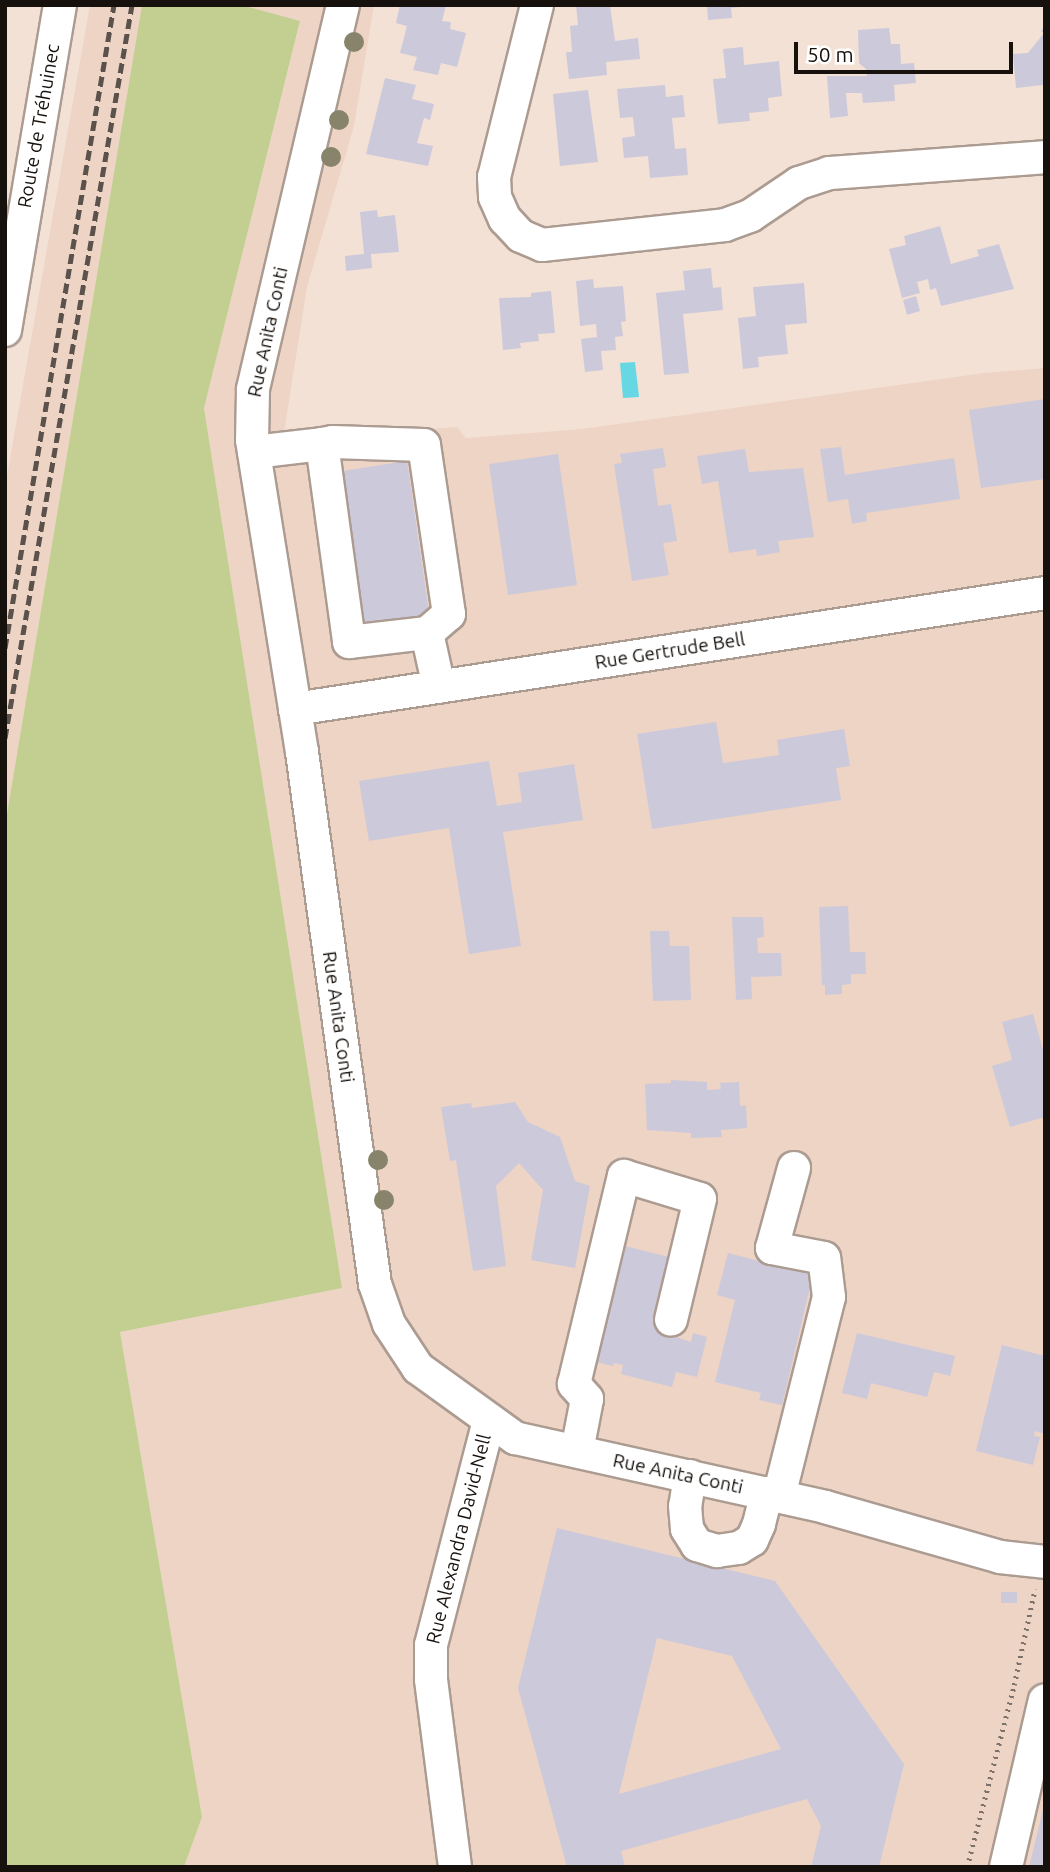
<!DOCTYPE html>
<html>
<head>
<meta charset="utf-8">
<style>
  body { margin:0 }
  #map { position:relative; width:1050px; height:1872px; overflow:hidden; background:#f3e1d6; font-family:Ubuntu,sans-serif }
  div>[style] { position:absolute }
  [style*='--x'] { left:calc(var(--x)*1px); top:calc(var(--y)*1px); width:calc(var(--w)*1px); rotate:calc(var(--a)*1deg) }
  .built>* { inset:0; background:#edd4c5 }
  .green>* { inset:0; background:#c2cf91 }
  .water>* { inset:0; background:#68d7e4 }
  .building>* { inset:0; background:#ccc9db }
  .path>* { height:4.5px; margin-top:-2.25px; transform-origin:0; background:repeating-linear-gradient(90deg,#7d716a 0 2px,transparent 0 7px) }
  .roads { filter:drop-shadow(2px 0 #ac9b91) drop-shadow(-2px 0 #ac9b91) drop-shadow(0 2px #ac9b91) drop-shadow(0 -2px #ac9b91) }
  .minor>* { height:32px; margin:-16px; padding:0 16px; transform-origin:16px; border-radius:16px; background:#fff }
  .rail>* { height:5px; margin-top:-2.5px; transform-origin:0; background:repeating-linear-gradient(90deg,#5c524c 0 10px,transparent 0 15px) }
  .trees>* { width:20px; height:20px; margin:-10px; border-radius:50%; background:#88846c }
  span { translate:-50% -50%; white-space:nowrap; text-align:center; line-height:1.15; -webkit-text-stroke:7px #fff; paint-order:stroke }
  .street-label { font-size:19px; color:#17110d }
  .frame { position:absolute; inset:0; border:7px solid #17110d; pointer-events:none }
  .scale { position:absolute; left:794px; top:42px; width:219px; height:32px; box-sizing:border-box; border:4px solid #17110d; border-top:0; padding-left:9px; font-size:21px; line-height:24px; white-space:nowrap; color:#17110d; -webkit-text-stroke:5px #fff; paint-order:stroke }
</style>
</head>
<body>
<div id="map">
  <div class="built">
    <div style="clip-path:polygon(90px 5px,142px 5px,5px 826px,5px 487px)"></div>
    <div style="clip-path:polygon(241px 5px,374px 5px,354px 126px,307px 287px,283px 439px,457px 427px,466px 438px,582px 429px,984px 373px,1045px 368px,1045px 1867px,184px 1867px,202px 1817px,120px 1332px,342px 1288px,204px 408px,300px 22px)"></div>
  </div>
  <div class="green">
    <div style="clip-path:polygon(142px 5px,241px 5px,300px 21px,204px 408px,342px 1288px,120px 1332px,202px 1817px,184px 1867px,5px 1867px,5px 826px)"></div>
  </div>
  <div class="water">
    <div style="clip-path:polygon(635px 362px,639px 397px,623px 398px,620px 363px)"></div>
  </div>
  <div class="building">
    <div style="clip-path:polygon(400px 5px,446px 5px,442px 21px,451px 22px,450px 29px,466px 33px,457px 67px,441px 63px,438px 75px,413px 70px,417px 57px,400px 53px,407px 26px,396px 23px)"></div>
    <div style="clip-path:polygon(576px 5px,610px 5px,615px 41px,638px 38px,640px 59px,606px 62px,607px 75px,569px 79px,566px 52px,572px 52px,570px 26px,578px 25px)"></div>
    <div style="clip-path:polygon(707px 5px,740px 5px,740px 7px,731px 8px,732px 18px,708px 20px)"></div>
    <div style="clip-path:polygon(1045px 26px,1045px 82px,1043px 85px,1016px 88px,1013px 54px,1028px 53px,1044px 33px,1041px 31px)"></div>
    <div style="clip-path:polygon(889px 28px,891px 44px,900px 44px,901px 64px,914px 63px,916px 83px,894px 85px,895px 101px,863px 103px,862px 93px,846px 93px,848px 116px,830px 118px,827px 76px,867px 76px,866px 69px,859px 63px,858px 30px)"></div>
    <div style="clip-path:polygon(743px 47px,744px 65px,779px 61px,782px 96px,768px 98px,769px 111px,749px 113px,750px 121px,718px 124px,713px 79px,726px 78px,723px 49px)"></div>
    <div style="clip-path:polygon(385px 78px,416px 85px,412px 99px,434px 104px,430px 120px,424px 118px,417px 143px,433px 146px,428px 166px,366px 154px)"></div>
    <div style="clip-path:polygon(665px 85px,666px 97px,683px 95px,685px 117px,672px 118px,675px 149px,686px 148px,688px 175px,650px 178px,648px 156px,624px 158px,622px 138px,635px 136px,633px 117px,620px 118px,617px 89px)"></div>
    <div style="clip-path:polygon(588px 90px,598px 162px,560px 166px,553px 94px)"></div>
    <div style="clip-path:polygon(377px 210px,378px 217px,395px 215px,399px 252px,371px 254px,372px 268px,346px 271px,345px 256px,364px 254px,360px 212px)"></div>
    <div style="clip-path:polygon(940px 226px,951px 264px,979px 256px,977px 250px,999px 244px,1014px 289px,941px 306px,936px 288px,930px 290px,928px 279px,917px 282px,920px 293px,902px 298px,889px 249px,906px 245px,904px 236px)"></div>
    <div style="clip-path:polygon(711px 268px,713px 288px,721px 287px,723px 310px,683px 314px,689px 373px,664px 375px,656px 293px,685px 290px,683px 271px)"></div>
    <div style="clip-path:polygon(593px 279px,594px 288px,623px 286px,626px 321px,621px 322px,623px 336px,615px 337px,616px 350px,601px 351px,603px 370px,585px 372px,581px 339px,597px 337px,596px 324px,580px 326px,576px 281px)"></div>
    <div style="clip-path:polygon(804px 283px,807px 323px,785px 325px,788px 354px,758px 357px,759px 367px,743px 369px,738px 318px,756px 316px,753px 287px)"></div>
    <div style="clip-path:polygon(551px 291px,555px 333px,538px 334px,539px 341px,520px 343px,521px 348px,503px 350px,499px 298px,531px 297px,531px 293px)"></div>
    <div style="clip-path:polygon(916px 296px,920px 311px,907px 315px,903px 300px)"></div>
    <div style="clip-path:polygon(1045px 399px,1045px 479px,981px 488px,969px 410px)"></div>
    <div style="clip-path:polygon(841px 447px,845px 475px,954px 458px,960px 499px,866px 513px,867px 521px,852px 524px,848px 499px,828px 502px,820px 449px)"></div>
    <div style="clip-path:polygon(663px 448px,666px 467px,653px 469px,658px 506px,671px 504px,677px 541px,663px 543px,669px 575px,632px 581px,614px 464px,622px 463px,620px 454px)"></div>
    <div style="clip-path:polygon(745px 449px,749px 472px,803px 468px,814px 537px,778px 541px,780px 552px,757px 556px,756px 549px,729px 553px,718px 481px,702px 484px,697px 456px)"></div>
    <div style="clip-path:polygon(558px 454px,577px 585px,508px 595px,489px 464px)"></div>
    <div style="clip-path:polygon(407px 461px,430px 619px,353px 630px,330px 473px)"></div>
    <div style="clip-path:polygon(716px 722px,723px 763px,779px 755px,777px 740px,844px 729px,850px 766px,836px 768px,841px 800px,652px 829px,637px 734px)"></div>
    <div style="clip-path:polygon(489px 761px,497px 806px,522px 802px,518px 773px,574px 764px,583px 820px,503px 832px,521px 946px,469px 954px,449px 828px,369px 841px,359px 781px)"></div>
    <div style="clip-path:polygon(848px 906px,850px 952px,865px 952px,866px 974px,851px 974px,851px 984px,842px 985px,842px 994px,825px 995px,825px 985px,822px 985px,819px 907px)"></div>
    <div style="clip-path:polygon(732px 917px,763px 917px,764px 937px,757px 938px,758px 953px,781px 953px,782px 976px,751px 977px,752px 999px,736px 1000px)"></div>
    <div style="clip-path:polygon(650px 931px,669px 931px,670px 946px,689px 946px,691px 1000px,653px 1001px)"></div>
    <div style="clip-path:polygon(1033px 1014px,1045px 1057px,1045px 1117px,1010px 1127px,992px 1066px,1012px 1060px,1002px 1022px)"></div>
    <div style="clip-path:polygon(671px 1080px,707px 1082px,707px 1090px,721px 1089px,720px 1083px,739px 1082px,740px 1106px,746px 1105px,747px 1128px,721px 1130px,722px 1137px,691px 1138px,691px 1133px,647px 1130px,645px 1084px,671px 1083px)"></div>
    <div style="clip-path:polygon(515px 1102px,528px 1122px,560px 1137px,575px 1181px,590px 1186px,575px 1268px,531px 1260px,543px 1190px,519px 1163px,496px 1186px,506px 1266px,473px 1271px,456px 1160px,450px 1161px,441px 1107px,471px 1103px,472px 1108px)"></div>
    <div style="clip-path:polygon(625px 1246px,673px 1258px,655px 1330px,691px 1342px,693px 1333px,707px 1337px,697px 1377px,676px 1372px,672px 1387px,621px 1374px,623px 1365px,614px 1363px,613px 1366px,596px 1362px)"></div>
    <div style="clip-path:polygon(728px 1253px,813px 1275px,782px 1405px,759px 1400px,761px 1393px,715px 1382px,735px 1300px,717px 1295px)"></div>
    <div style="clip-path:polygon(857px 1333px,955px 1356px,950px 1376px,934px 1372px,927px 1397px,871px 1383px,867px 1399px,842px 1393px)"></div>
    <div style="clip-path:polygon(1002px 1345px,1045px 1356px,1045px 1434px,1035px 1431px,1034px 1436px,1040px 1437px,1033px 1465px,976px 1451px)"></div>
    <div style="clip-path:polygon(evenodd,557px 1528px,775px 1581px,904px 1764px,879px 1867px,811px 1867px,821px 1826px,807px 1799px,621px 1851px,625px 1867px,567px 1867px,518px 1688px,557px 1528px,657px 1638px,732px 1656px,781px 1749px,619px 1794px,657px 1638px)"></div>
    <div style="clip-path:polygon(1001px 1592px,1017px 1592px,1017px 1603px,1001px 1603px)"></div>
    <div style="clip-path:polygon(1044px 1806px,1045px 1867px,1029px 1867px)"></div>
  </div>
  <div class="path">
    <div style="--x:967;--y:1867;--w:188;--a:-75.5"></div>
    <div style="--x:1014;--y:1685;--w:98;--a:-77.7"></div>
  </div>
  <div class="roads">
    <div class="minor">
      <div style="--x:343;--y:5;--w:395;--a:103.2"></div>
      <div style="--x:253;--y:390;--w:50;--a:91.1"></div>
      <div style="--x:252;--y:440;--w:316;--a:80.9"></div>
      <div style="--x:302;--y:752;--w:537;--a:82.19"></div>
      <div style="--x:375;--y:1284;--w:42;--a:70.7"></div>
      <div style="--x:389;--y:1324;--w:53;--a:56.6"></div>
      <div style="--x:418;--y:1368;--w:120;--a:35.8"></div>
      <div style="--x:515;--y:1438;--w:318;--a:12.5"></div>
      <div style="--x:825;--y:1507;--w:182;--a:15.9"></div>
      <div style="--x:1000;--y:1557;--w:45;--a:6.3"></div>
      <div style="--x:537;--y:5;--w:177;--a:104"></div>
      <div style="--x:494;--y:177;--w:20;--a:87"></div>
      <div style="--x:495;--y:197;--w:24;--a:66"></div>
      <div style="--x:505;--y:219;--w:23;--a:47"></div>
      <div style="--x:521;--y:236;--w:23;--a:23"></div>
      <div style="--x:542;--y:245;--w:184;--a:-6.2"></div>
      <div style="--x:725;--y:225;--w:27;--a:-20"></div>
      <div style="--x:750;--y:216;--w:59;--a:-34"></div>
      <div style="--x:799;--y:183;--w:32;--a:-18"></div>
      <div style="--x:829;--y:173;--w:217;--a:-4.2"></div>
      <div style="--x:5;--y:330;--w:330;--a:-80.4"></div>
      <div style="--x:322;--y:444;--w:11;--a:-10"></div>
      <div style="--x:333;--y:442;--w:91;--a:1.9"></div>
      <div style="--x:424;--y:445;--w:171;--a:81.6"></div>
      <div style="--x:449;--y:614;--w:29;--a:139"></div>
      <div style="--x:254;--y:452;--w:68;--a:-6.7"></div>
      <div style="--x:322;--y:444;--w:200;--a:82.2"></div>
      <div style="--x:349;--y:642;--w:79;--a:-6.6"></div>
      <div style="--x:427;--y:633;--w:55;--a:77.5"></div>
      <div style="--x:295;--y:709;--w:759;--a:-8.79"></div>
      <div style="--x:577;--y:1451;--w:53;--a:-79.1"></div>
      <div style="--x:587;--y:1399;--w:20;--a:-131"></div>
      <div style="--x:574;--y:1384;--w:214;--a:-76.5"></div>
      <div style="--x:624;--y:1176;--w:79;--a:16.8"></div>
      <div style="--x:700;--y:1199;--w:124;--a:103.5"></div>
      <div style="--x:690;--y:1476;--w:30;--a:99"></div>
      <div style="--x:685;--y:1506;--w:23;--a:85"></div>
      <div style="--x:687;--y:1529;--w:19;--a:58"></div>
      <div style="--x:697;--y:1545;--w:21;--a:17"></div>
      <div style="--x:717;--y:1551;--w:22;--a:-8"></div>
      <div style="--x:739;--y:1548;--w:15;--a:-32"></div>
      <div style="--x:752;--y:1540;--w:17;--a:-66"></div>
      <div style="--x:759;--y:1524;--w:32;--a:-76"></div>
      <div style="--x:779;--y:1496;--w:205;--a:-75.9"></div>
      <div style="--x:829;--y:1297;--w:39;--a:-97"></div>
      <div style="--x:824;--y:1258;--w:53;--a:-169.1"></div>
      <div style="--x:772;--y:1248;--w:83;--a:-74.6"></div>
      <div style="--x:455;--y:1867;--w:190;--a:-97.3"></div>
      <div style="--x:431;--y:1679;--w:34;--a:-90"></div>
      <div style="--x:431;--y:1645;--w:231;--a:-75.5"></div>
      <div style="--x:1006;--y:1867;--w:171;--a:-76.9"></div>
    </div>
  </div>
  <div class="rail">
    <div style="--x:5;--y:648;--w:652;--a:-80.38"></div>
    <div style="--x:5;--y:738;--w:744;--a:-80.17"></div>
  </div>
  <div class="trees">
    <div style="left:354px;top:42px"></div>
    <div style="left:339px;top:120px"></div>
    <div style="left:331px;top:157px"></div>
    <div style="left:378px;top:1160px"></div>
    <div style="left:384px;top:1200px"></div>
  </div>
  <div class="street-label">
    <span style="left:39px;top:126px;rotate:-80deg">Route de Tréhuinec</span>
    <span style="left:268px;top:332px;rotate:-78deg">Rue Anita Conti</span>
    <span style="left:670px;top:651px;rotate:-9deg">Rue Gertrude Bell</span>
    <span style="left:338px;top:1017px;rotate:82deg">Rue Anita Conti</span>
    <span style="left:678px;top:1474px;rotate:12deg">Rue Anita Conti</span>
    <span style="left:459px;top:1539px;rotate:-76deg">Rue Alexandra David-Nell</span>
  </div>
  <div class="frame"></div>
  <div class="scale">50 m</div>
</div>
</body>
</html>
